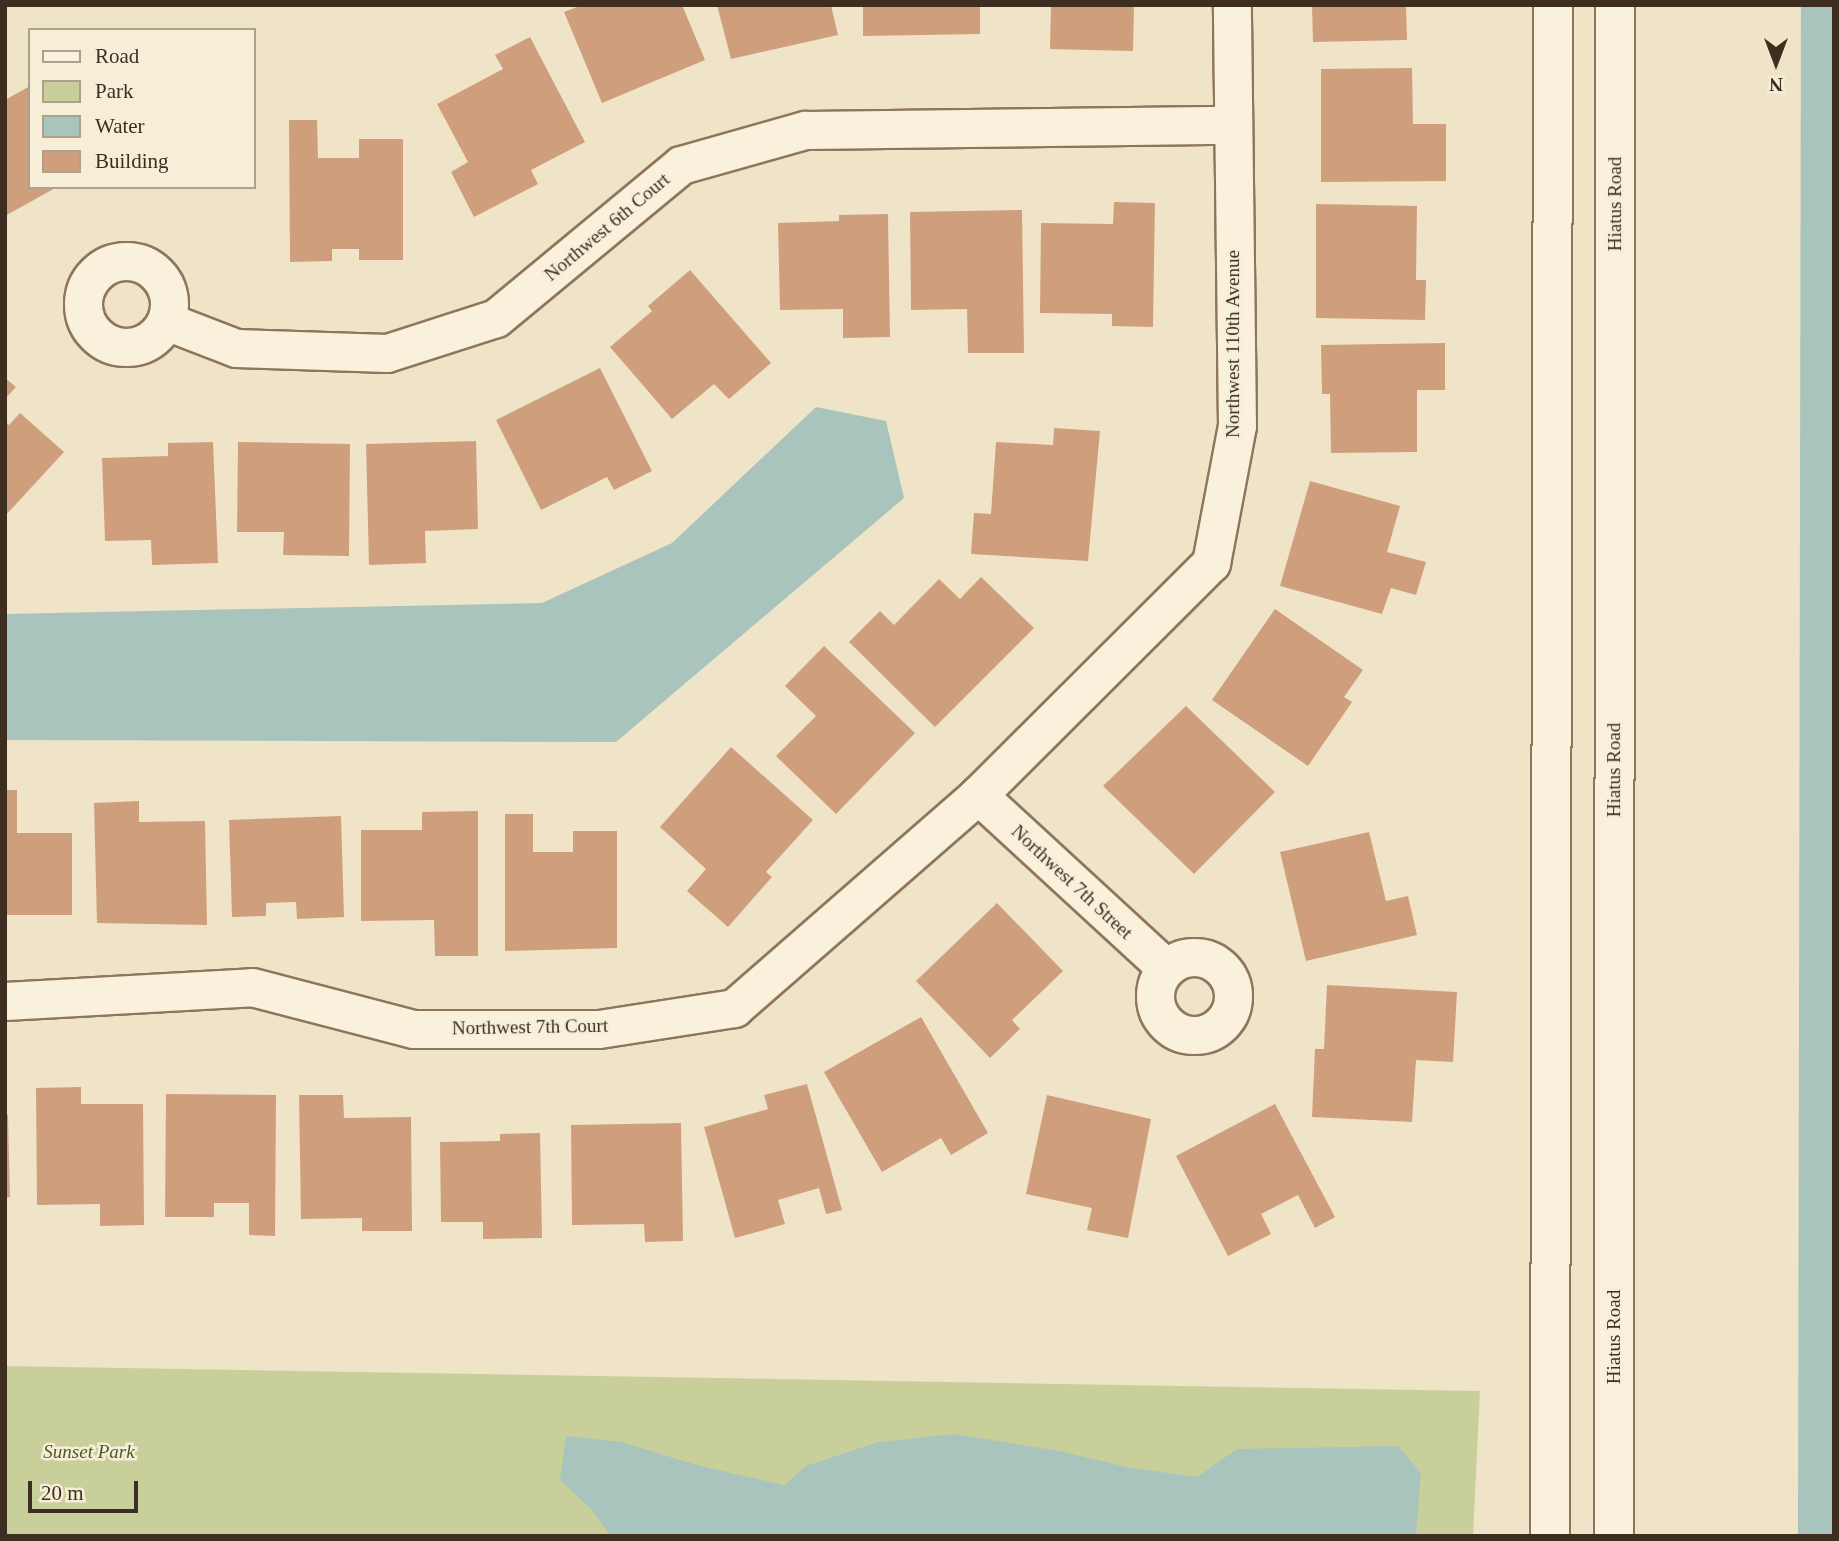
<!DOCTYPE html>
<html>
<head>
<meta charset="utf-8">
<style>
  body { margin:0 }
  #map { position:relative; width:1839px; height:1541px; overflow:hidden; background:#f0e4c8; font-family:"Times New Roman",serif }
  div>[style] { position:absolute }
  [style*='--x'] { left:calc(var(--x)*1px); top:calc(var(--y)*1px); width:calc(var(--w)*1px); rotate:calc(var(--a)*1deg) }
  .green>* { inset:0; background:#c9cf9b }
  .water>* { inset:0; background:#a9c4bc }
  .canal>* { height:38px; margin:-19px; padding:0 19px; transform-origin:19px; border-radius:19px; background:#a9c4bc }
  .building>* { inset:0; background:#cf9f7d }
  .roads { filter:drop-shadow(2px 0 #8d765c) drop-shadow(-2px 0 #8d765c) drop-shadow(0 2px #8d765c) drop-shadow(0 -2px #8d765c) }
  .minor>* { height:37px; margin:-18.5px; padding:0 18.5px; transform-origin:18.5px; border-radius:18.5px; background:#faf1dc }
  .minor>.ring { margin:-18.5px; padding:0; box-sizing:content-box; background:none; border:37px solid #faf1dc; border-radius:50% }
  .secondary>* { height:38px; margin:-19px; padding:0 19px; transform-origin:19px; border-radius:19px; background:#faf1dc }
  span { translate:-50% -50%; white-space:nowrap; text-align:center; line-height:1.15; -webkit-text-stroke:5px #f7eed8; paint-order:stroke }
  .street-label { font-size:19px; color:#3d2e20 }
  .park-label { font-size:19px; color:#4d5a26; font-style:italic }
  .frame { position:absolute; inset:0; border:7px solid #3d2e20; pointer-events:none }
  .legend { position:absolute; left:28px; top:28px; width:228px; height:161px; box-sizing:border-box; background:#f7eed8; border:2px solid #ada18e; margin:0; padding:9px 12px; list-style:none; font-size:21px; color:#3d2e20 }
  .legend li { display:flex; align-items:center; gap:14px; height:35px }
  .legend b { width:35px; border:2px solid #ada18e }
  .north { position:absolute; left:1741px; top:28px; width:70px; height:70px; -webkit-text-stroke:5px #f7eed8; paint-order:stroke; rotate:180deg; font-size:19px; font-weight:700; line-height:28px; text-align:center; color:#3d2e20 }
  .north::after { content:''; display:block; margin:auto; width:24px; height:32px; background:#3d2e20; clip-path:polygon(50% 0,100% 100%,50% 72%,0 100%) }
  .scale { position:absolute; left:28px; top:1481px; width:110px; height:32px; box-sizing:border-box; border:4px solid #3d2e20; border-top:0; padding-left:9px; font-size:21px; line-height:24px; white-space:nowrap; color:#3d2e20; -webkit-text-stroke:5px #f7eed8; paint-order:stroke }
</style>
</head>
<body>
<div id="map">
  <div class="green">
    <div style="clip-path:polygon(5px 1366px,1480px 1391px,1473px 1536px,5px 1536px)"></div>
  </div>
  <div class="water">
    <div style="clip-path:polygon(816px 407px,886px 421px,904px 498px,616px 742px,5px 740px,5px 614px,542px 603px,672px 543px)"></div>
    <div style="clip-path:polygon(954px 1434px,1059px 1451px,1131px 1468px,1197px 1477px,1237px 1449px,1398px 1446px,1421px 1473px,1416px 1536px,611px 1536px,590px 1508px,560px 1480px,566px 1436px,621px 1442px,700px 1466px,784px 1485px,806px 1466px,878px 1442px)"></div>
  </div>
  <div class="canal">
    <div style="--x:1817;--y:1536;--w:1531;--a:-89.89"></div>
  </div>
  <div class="building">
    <div style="clip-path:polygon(582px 5px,682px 5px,705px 60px,602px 103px,564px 12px)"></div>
    <div style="clip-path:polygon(717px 5px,831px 5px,838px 35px,731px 59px)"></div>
    <div style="clip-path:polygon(863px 5px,980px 5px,980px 34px,863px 36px)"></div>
    <div style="clip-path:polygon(1051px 5px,1134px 5px,1133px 51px,1050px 49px)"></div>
    <div style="clip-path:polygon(1312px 5px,1406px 5px,1407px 40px,1313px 42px)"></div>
    <div style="clip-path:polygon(530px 37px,585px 142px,531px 170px,538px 184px,474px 217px,451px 172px,468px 162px,437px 104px,503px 69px,495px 55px)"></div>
    <div style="clip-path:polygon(1412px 68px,1413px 124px,1446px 124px,1446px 181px,1321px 182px,1321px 69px)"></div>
    <div style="clip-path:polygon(30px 86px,30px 187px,57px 187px,5px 216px,5px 100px)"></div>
    <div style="clip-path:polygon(289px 120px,317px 120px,318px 158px,359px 158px,359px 139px,403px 139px,403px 260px,359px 260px,359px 249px,332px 249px,332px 261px,290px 262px)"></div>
    <div style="clip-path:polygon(1114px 202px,1155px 203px,1153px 327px,1112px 326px,1112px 314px,1040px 313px,1041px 223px,1113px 224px)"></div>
    <div style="clip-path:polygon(1316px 204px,1417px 206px,1416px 280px,1426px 280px,1425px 320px,1316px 318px)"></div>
    <div style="clip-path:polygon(1022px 210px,1024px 353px,968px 353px,967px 309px,911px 310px,910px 212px)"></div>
    <div style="clip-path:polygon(888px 214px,890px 337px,843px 338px,843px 309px,780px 310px,778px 223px,839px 221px,839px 215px)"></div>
    <div style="clip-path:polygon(690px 270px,771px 363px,729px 399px,714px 384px,672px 419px,610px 347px,652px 311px,648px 306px)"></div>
    <div style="clip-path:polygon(1445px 343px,1445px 390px,1417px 390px,1417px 452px,1331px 453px,1330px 394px,1322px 394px,1321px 345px)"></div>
    <div style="clip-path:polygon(600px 368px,652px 471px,614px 490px,607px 477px,541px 510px,496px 420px)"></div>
    <div style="clip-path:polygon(5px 378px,16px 387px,5px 399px)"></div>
    <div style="clip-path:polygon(20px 413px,64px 452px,5px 516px,5px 421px,9px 425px)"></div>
    <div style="clip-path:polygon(1054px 428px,1100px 431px,1088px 561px,971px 554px,974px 513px,991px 514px,996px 442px,1053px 445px)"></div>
    <div style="clip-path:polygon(476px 441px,478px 529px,425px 531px,426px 563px,369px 565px,366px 444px)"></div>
    <div style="clip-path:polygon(213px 442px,218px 563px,152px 565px,151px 540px,105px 541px,102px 458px,168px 456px,168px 443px)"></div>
    <div style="clip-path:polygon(238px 442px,350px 444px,349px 556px,283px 555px,284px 532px,237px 532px)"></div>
    <div style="clip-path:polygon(1310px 481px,1400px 506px,1387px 552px,1426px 562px,1416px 595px,1391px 588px,1382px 614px,1280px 586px)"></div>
    <div style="clip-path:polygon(981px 577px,1034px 628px,935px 727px,849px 642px,880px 611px,894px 625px,939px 579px,960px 599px)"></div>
    <div style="clip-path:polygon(1275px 609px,1363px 670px,1344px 697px,1352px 702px,1308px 766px,1212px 700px)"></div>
    <div style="clip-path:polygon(824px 646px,915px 733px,836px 814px,776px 756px,816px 716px,785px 686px)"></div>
    <div style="clip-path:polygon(1186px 706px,1275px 792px,1194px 874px,1103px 786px)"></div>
    <div style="clip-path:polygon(731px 747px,813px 820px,766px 872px,772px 877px,728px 927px,687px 891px,706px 869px,660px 827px)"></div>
    <div style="clip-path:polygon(5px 790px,17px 790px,17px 833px,72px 833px,72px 915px,5px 915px)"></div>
    <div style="clip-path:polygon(139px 801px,139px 822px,205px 821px,207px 925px,97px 923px,94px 803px)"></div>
    <div style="clip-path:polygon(478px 811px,478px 956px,435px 956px,434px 920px,361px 921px,361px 830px,422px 830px,422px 812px)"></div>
    <div style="clip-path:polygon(505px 814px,533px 814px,533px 852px,573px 852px,573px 831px,617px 831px,617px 948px,505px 951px)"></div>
    <div style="clip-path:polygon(341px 816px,344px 917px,297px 919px,296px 902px,266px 903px,266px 916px,232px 917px,229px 820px)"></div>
    <div style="clip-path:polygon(1369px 832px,1386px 901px,1408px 896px,1417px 935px,1306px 961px,1280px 852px)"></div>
    <div style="clip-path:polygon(997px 903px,1063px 971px,1012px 1020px,1020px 1029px,990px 1058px,916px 981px)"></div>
    <div style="clip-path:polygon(1327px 985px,1457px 992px,1453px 1062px,1416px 1060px,1412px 1122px,1312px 1117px,1315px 1049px,1324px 1049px)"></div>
    <div style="clip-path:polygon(921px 1017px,988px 1133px,951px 1155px,941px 1138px,882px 1172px,824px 1072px)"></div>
    <div style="clip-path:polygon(807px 1084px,842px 1210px,826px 1214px,819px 1188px,778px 1200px,785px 1224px,735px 1238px,704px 1127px,768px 1109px,764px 1095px)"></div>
    <div style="clip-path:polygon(81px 1087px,81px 1104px,143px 1104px,144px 1225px,100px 1226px,100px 1204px,37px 1205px,36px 1088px)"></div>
    <div style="clip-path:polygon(166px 1094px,276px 1095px,275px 1236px,249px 1235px,249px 1203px,214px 1203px,214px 1217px,165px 1217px)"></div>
    <div style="clip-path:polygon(299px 1095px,343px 1095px,344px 1118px,411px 1117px,412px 1231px,362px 1231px,362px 1218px,301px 1219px)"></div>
    <div style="clip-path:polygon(1047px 1095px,1151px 1119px,1128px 1238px,1087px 1230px,1092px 1208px,1026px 1194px)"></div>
    <div style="clip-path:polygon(1275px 1104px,1335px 1217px,1315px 1228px,1298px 1195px,1261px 1214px,1271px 1234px,1228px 1256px,1176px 1156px)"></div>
    <div style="clip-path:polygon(5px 1115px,8px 1115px,10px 1197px,5px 1198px)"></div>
    <div style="clip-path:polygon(681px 1123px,683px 1241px,645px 1242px,644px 1224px,572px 1225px,571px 1125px)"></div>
    <div style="clip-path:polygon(540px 1133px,542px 1238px,483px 1239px,483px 1222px,441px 1222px,440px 1142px,500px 1141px,500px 1134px)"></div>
  </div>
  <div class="roads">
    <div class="minor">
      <div class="ring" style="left:83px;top:261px;width:49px;height:49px"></div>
      <div style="--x:166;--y:321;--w:75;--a:21.1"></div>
      <div style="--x:236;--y:348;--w:151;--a:1.9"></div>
      <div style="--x:387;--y:353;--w:114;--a:-17.8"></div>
      <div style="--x:496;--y:318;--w:240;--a:-39.6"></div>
      <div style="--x:681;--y:165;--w:129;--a:-15.8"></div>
      <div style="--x:805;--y:130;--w:426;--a:-0.7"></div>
      <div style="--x:978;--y:795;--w:255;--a:42.6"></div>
      <div class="ring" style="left:1155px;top:957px;width:41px;height:41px"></div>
      <div style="--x:5;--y:1001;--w:247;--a:-3.2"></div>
      <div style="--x:252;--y:987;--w:166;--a:14.6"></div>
      <div style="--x:413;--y:1029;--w:186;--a:0"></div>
      <div style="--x:599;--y:1029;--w:137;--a:-8.8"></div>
      <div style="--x:734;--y:1008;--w:324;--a:-41.1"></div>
      <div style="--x:978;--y:795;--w:329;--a:-44.9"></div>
      <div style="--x:1211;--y:563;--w:139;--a:-79.3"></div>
      <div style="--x:1237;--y:426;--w:421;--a:-90.7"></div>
    </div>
    <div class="secondary">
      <div style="--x:1550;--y:1536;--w:1531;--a:-89.89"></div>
      <div style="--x:1614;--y:1536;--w:1531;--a:-89.96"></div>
    </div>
  </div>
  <div class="street-label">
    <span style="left:1615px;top:204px;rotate:-90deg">Hiatus Road</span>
    <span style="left:607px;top:227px;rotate:-40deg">Northwest 6th Court</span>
    <span style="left:1233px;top:344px;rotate:-90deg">Northwest 110th Avenue</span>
    <span style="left:1614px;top:770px;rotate:-90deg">Hiatus Road</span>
    <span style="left:1072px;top:882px;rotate:43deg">Northwest 7th Street</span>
    <span style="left:530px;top:1027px;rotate:-1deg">Northwest 7th Court</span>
    <span style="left:1614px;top:1337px;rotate:-90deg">Hiatus Road</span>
  </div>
  <div class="park-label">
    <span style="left:89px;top:1452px">Sunset Park</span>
  </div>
  <div class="frame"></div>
  <ul class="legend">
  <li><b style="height:9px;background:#faf1dc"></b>Road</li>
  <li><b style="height:19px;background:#c9cf9b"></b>Park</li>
  <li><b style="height:19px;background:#a9c4bc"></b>Water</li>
  <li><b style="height:19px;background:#cf9f7d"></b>Building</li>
  </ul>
  <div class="north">N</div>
  <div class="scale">20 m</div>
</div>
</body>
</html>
